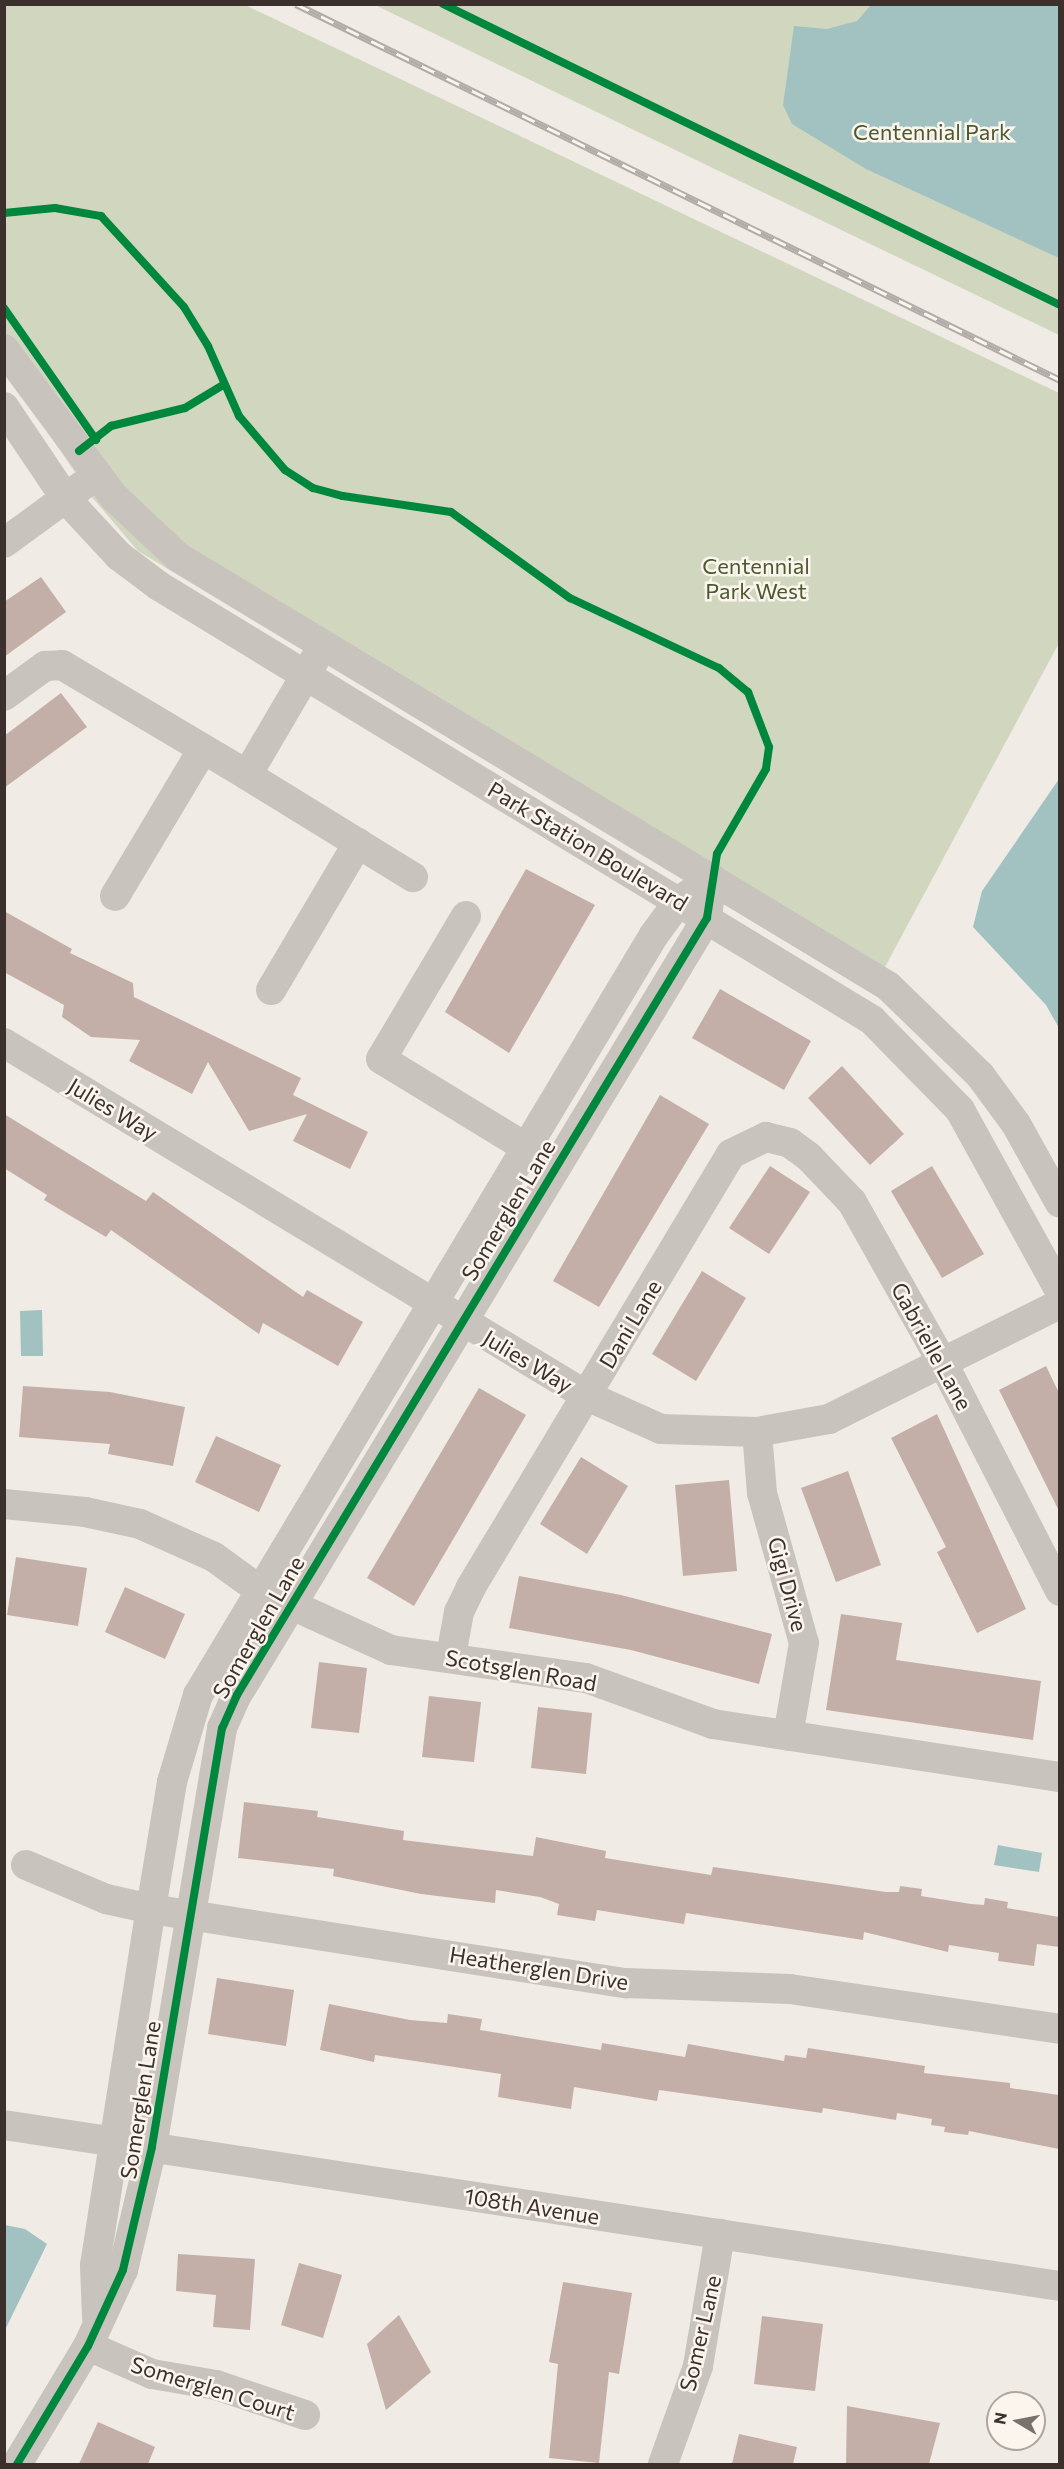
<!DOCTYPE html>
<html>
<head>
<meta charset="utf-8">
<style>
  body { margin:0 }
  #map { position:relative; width:1064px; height:2469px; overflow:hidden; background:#f0ebe5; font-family:Commissioner,sans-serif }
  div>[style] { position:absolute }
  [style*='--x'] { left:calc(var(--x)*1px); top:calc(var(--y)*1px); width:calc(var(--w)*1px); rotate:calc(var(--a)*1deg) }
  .green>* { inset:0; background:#d1d6bf }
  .water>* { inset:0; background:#a1c2c1 }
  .building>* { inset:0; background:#c3afa7 }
  .minor>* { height:30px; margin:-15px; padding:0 15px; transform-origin:15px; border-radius:15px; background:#c9c3be }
  .rail>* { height:7px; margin-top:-3.5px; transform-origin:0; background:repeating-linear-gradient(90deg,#fbf5ee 0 14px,#b1aca8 0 28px); box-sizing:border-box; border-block:2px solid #b1aca8 }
  .cycleway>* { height:8px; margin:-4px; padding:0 4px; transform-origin:4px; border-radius:4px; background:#00873e }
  span { translate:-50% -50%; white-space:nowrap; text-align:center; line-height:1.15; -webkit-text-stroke:5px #fbf5ee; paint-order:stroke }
  .park-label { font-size:22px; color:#4a5a2e }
  .street-label { font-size:22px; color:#3b302b }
  .frame { position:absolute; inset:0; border:6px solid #3b302b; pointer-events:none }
  .north { position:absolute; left:986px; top:2391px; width:60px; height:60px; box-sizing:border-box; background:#fbf5ee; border:2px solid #aea6a0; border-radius:50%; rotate:280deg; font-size:16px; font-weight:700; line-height:24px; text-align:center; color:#3b302b }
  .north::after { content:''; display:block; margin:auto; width:21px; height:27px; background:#7a716c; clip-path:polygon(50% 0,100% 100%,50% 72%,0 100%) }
</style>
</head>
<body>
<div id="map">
  <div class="green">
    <div style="clip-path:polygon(4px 5px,245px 5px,1059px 393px,1059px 643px,871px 993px,138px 551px,91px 496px,5px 369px)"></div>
    <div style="clip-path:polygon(375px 5px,1059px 5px,1059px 335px)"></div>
  </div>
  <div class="water">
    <div style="clip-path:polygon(871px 5px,1059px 5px,1059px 258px,866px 169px,792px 124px,783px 105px,794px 26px,827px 29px,857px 21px)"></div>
    <div style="clip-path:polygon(1059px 779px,1059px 1028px,1046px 1005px,973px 927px,982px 891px)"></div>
    <div style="clip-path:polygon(42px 1310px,43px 1356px,21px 1356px,20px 1311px)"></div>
    <div style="clip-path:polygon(998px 1845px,1042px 1853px,1039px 1872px,994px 1865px)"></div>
    <div style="clip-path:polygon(5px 2225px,25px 2229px,47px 2244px,5px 2330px)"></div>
  </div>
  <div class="building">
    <div style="clip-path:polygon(41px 577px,66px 612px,4px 657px,4px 602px)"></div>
    <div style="clip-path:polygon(61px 693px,87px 727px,4px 788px,4px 736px)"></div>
    <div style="clip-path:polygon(526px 869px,595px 905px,509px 1053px,445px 1012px)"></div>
    <div style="clip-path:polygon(4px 911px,72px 949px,70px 953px,133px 983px,134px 997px,301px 1078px,293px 1095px,368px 1132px,350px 1169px,293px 1141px,307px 1114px,249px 1131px,208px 1062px,192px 1094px,129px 1061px,140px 1040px,91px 1037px,62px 1017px,64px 1005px,4px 972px)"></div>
    <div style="clip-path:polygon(720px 989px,811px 1041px,784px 1090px,692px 1038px)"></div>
    <div style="clip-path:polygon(842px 1066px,904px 1134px,870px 1165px,808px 1098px)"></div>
    <div style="clip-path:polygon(660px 1095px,709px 1124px,599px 1307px,553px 1281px)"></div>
    <div style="clip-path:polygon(4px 1114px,146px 1201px,153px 1192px,303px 1297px,307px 1290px,363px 1322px,338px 1366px,263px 1323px,259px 1334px,111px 1230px,106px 1237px,44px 1200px,47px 1195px,4px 1168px)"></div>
    <div style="clip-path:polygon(770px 1166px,810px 1192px,769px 1254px,729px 1228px)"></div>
    <div style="clip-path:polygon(932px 1166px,984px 1254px,942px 1278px,891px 1191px)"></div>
    <div style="clip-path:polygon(702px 1271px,746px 1298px,696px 1381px,652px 1354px)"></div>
    <div style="clip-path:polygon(1046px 1366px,1059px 1393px,1059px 1511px,999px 1390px)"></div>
    <div style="clip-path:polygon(23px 1386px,110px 1392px,185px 1407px,173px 1466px,108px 1454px,110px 1444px,19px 1437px)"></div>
    <div style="clip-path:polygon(479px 1388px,526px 1415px,414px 1606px,367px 1578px)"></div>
    <div style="clip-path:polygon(937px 1414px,1026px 1609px,977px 1633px,937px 1552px,946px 1547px,891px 1438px)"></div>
    <div style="clip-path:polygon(216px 1436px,281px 1465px,259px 1512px,195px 1482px)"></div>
    <div style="clip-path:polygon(581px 1457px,628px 1486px,587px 1554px,540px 1524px)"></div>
    <div style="clip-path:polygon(848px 1471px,881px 1565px,836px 1582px,801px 1488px)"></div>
    <div style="clip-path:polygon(729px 1480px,737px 1571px,683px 1576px,675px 1485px)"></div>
    <div style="clip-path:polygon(16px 1557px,87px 1568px,78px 1626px,7px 1615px)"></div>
    <div style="clip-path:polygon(519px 1576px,621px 1595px,772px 1634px,759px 1684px,631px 1650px,509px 1628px)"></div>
    <div style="clip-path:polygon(125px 1587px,185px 1614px,165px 1659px,105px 1632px)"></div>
    <div style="clip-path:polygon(841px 1614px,902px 1623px,896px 1660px,1041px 1681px,1033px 1740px,826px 1710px)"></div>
    <div style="clip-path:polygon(319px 1662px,367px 1668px,359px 1733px,311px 1728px)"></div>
    <div style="clip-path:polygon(429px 1696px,481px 1702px,474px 1762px,422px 1757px)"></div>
    <div style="clip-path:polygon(538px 1707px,592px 1713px,586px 1774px,531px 1768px)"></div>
    <div style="clip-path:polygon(244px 1802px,318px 1811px,317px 1817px,404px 1831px,403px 1840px,533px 1856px,536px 1837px,606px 1851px,605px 1858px,711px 1875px,713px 1867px,886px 1892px,899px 1892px,900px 1886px,922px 1889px,921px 1896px,971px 1904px,984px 1905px,985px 1898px,1008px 1902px,1007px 1908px,1059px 1917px,1059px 1947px,1037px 1944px,1034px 1966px,998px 1961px,999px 1953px,949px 1945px,948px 1952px,864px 1932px,863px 1940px,686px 1913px,684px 1924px,597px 1910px,595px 1921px,557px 1915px,559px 1904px,540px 1897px,496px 1890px,495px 1903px,421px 1894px,333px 1876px,334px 1869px,238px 1858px)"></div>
    <div style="clip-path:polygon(217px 1978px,294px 1990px,286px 2046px,208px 2034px)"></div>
    <div style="clip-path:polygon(329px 2004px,410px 2020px,447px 2023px,448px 2014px,482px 2019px,480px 2030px,601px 2050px,602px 2043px,685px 2057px,688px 2044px,784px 2061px,785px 2055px,806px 2058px,808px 2048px,925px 2066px,924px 2073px,1010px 2083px,1010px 2088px,1059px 2095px,1059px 2149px,969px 2131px,968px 2135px,944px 2132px,945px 2127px,931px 2125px,932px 2119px,897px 2113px,896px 2120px,823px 2108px,822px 2113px,659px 2090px,657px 2101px,574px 2087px,571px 2109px,498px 2097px,501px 2074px,375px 2055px,374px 2062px,320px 2050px)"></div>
    <div style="clip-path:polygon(178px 2254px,255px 2259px,250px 2330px,213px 2327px,216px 2295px,176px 2291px)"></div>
    <div style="clip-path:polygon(299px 2263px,342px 2275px,323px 2338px,281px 2325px)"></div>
    <div style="clip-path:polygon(563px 2282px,632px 2293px,619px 2374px,609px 2372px,599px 2463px,549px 2458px,558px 2364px,549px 2362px)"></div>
    <div style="clip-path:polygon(399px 2315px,431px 2372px,386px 2410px,367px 2344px)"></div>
    <div style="clip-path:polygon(762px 2316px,823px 2324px,815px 2391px,754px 2384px)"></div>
    <div style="clip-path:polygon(847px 2406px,940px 2423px,929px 2464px,846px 2464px)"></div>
    <div style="clip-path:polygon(98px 2422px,155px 2447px,148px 2464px,79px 2464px)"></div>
    <div style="clip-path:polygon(739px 2434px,797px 2447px,793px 2464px,732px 2464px)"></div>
  </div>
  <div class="minor">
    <div style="--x:4;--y:349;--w:184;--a:53.4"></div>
    <div style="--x:114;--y:497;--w:88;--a:43.2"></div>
    <div style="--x:178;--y:557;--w:830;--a:31.14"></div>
    <div style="--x:888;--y:986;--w:128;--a:44.1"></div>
    <div style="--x:980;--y:1075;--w:61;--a:53.7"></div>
    <div style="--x:1016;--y:1124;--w:90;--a:60.9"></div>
    <div style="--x:4;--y:407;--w:111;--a:56"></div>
    <div style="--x:66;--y:499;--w:78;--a:47.1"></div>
    <div style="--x:119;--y:556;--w:50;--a:36.9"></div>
    <div style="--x:159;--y:586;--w:835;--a:31.33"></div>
    <div style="--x:872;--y:1020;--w:126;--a:45.6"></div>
    <div style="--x:960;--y:1110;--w:207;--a:61.1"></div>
    <div style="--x:4;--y:543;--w:97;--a:-36.2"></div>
    <div style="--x:4;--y:696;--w:51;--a:-36.2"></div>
    <div style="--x:45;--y:666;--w:17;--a:-3"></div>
    <div style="--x:62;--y:665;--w:215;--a:30.7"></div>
    <div style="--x:247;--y:775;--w:134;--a:-59.6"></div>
    <div style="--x:247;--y:775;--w:195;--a:31.6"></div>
    <div style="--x:115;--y:896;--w:171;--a:-59.1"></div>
    <div style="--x:466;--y:916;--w:166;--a:120.7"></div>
    <div style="--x:381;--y:1059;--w:190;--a:31.4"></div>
    <div style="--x:271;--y:990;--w:171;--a:-59.4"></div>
    <div style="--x:4;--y:1043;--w:682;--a:31.19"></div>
    <div style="--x:587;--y:1396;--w:81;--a:24"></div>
    <div style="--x:661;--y:1429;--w:96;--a:1.8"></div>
    <div style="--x:757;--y:1432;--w:73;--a:-10.2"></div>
    <div style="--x:829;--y:1419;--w:258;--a:-26.5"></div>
    <div style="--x:757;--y:1432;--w:61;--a:85.3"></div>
    <div style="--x:762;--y:1493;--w:156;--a:74.4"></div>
    <div style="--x:804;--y:1643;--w:94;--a:99.8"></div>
    <div style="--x:4;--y:1504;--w:81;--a:5.6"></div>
    <div style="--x:85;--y:1512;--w:56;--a:12.3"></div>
    <div style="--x:140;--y:1524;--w:81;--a:24"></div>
    <div style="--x:214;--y:1557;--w:58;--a:35.9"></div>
    <div style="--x:261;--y:1591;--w:143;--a:24.4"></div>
    <div style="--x:391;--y:1650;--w:197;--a:8.2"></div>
    <div style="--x:586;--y:1678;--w:135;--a:19.9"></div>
    <div style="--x:713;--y:1724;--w:351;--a:8.7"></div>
    <div style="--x:451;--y:1656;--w:45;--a:-79.7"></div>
    <div style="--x:459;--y:1612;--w:28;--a:-64"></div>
    <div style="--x:471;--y:1587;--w:505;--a:-59.02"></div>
    <div style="--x:731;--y:1154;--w:39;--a:-26"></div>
    <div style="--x:766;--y:1137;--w:25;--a:14"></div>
    <div style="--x:790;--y:1143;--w:24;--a:36"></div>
    <div style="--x:809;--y:1157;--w:62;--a:46.3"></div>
    <div style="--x:852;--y:1202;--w:187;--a:60.6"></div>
    <div style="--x:944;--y:1365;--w:254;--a:62.8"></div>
    <div style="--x:26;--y:1865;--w:87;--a:23"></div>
    <div style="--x:106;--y:1899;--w:46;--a:12.5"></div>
    <div style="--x:151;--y:1909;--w:481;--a:8.9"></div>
    <div style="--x:626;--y:1983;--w:164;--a:2.1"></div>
    <div style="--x:790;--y:1989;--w:273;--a:8.4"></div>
    <div style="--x:4;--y:2125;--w:1068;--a:8.67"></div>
    <div style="--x:97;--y:2318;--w:53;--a:-92.2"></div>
    <div style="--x:95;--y:2265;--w:360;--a:-81.1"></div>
    <div style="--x:151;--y:1909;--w:129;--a:-80.6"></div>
    <div style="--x:172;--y:1782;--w:91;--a:-73.4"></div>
    <div style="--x:198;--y:1695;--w:886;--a:-59.04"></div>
    <div style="--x:654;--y:935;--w:42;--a:-53.7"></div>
    <div style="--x:679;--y:901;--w:40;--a:-34"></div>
    <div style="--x:88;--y:2346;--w:70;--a:23.6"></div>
    <div style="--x:152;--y:2374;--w:65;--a:9.8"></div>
    <div style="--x:216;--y:2385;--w:94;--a:18.6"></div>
    <div style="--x:17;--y:2464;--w:138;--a:-59"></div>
    <div style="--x:88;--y:2346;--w:84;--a:-65.3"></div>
    <div style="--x:123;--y:2270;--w:126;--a:-76.7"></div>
    <div style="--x:152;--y:2147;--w:425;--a:-80.5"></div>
    <div style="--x:222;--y:1728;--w:36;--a:-66"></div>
    <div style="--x:237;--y:1695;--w:908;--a:-58.83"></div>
    <div style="--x:707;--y:918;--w:39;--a:-83"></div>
    <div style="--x:663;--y:2464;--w:104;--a:-70.3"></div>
    <div style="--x:698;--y:2366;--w:134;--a:-80.5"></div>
  </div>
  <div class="rail">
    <div style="--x:296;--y:4;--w:852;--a:26.2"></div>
  </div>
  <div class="cycleway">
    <div style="--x:443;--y:4;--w:687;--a:26.01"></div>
    <div style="--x:4;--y:213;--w:51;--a:-5.6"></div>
    <div style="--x:55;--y:208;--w:47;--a:9.9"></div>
    <div style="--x:101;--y:216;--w:123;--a:47.6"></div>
    <div style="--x:184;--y:307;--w:46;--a:58.4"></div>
    <div style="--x:208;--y:346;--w:77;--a:66.1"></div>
    <div style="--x:239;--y:416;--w:71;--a:49.6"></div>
    <div style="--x:285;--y:470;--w:33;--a:33"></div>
    <div style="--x:313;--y:488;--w:31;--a:15"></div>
    <div style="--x:343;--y:496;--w:109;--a:8.4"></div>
    <div style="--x:451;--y:512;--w:147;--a:35.9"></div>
    <div style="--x:570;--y:598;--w:165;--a:25.2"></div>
    <div style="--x:719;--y:668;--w:38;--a:40"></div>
    <div style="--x:748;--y:692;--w:59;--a:69.1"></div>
    <div style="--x:769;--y:747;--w:22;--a:98"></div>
    <div style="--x:766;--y:769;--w:98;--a:120"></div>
    <div style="--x:717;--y:854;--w:65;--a:98.9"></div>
    <div style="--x:707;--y:918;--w:908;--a:121.17"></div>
    <div style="--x:237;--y:1695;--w:36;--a:114"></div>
    <div style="--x:222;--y:1728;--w:425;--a:99.5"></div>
    <div style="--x:152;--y:2147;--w:126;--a:103.3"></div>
    <div style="--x:123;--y:2270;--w:84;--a:114.7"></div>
    <div style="--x:88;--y:2346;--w:138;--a:121"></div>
    <div style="--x:4;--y:308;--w:161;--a:55.1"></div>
    <div style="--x:79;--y:451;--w:41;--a:-38"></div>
    <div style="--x:111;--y:426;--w:76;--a:-13.7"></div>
    <div style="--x:185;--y:408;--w:44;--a:-31.2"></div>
  </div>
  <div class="park-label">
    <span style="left:932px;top:132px">Centennial Park</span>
    <span style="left:756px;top:578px">Centennial<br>Park West</span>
  </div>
  <div class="street-label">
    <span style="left:588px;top:846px;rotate:31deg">Park Station Boulevard</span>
    <span style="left:113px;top:1109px;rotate:31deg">Julies Way</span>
    <span style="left:508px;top:1210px;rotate:-59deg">Somerglen Lane</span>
    <span style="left:630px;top:1324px;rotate:-59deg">Dani Lane</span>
    <span style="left:932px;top:1346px;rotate:61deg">Gabrielle Lane</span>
    <span style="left:528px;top:1361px;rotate:31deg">Julies Way</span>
    <span style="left:788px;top:1584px;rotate:75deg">Gigi Drive</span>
    <span style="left:258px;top:1627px;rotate:-60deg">Somerglen Lane</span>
    <span style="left:521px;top:1670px;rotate:10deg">Scotsglen Road</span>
    <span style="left:539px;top:1968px;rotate:9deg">Heatherglen Drive</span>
    <span style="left:140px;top:2100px;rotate:-81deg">Somerglen Lane</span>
    <span style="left:532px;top:2206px;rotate:9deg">108th Avenue</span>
    <span style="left:700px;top:2333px;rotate:-77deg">Somer Lane</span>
    <span style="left:213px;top:2388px;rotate:17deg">Somerglen Court</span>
  </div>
  <div class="frame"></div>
  <div class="north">N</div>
</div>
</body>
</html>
